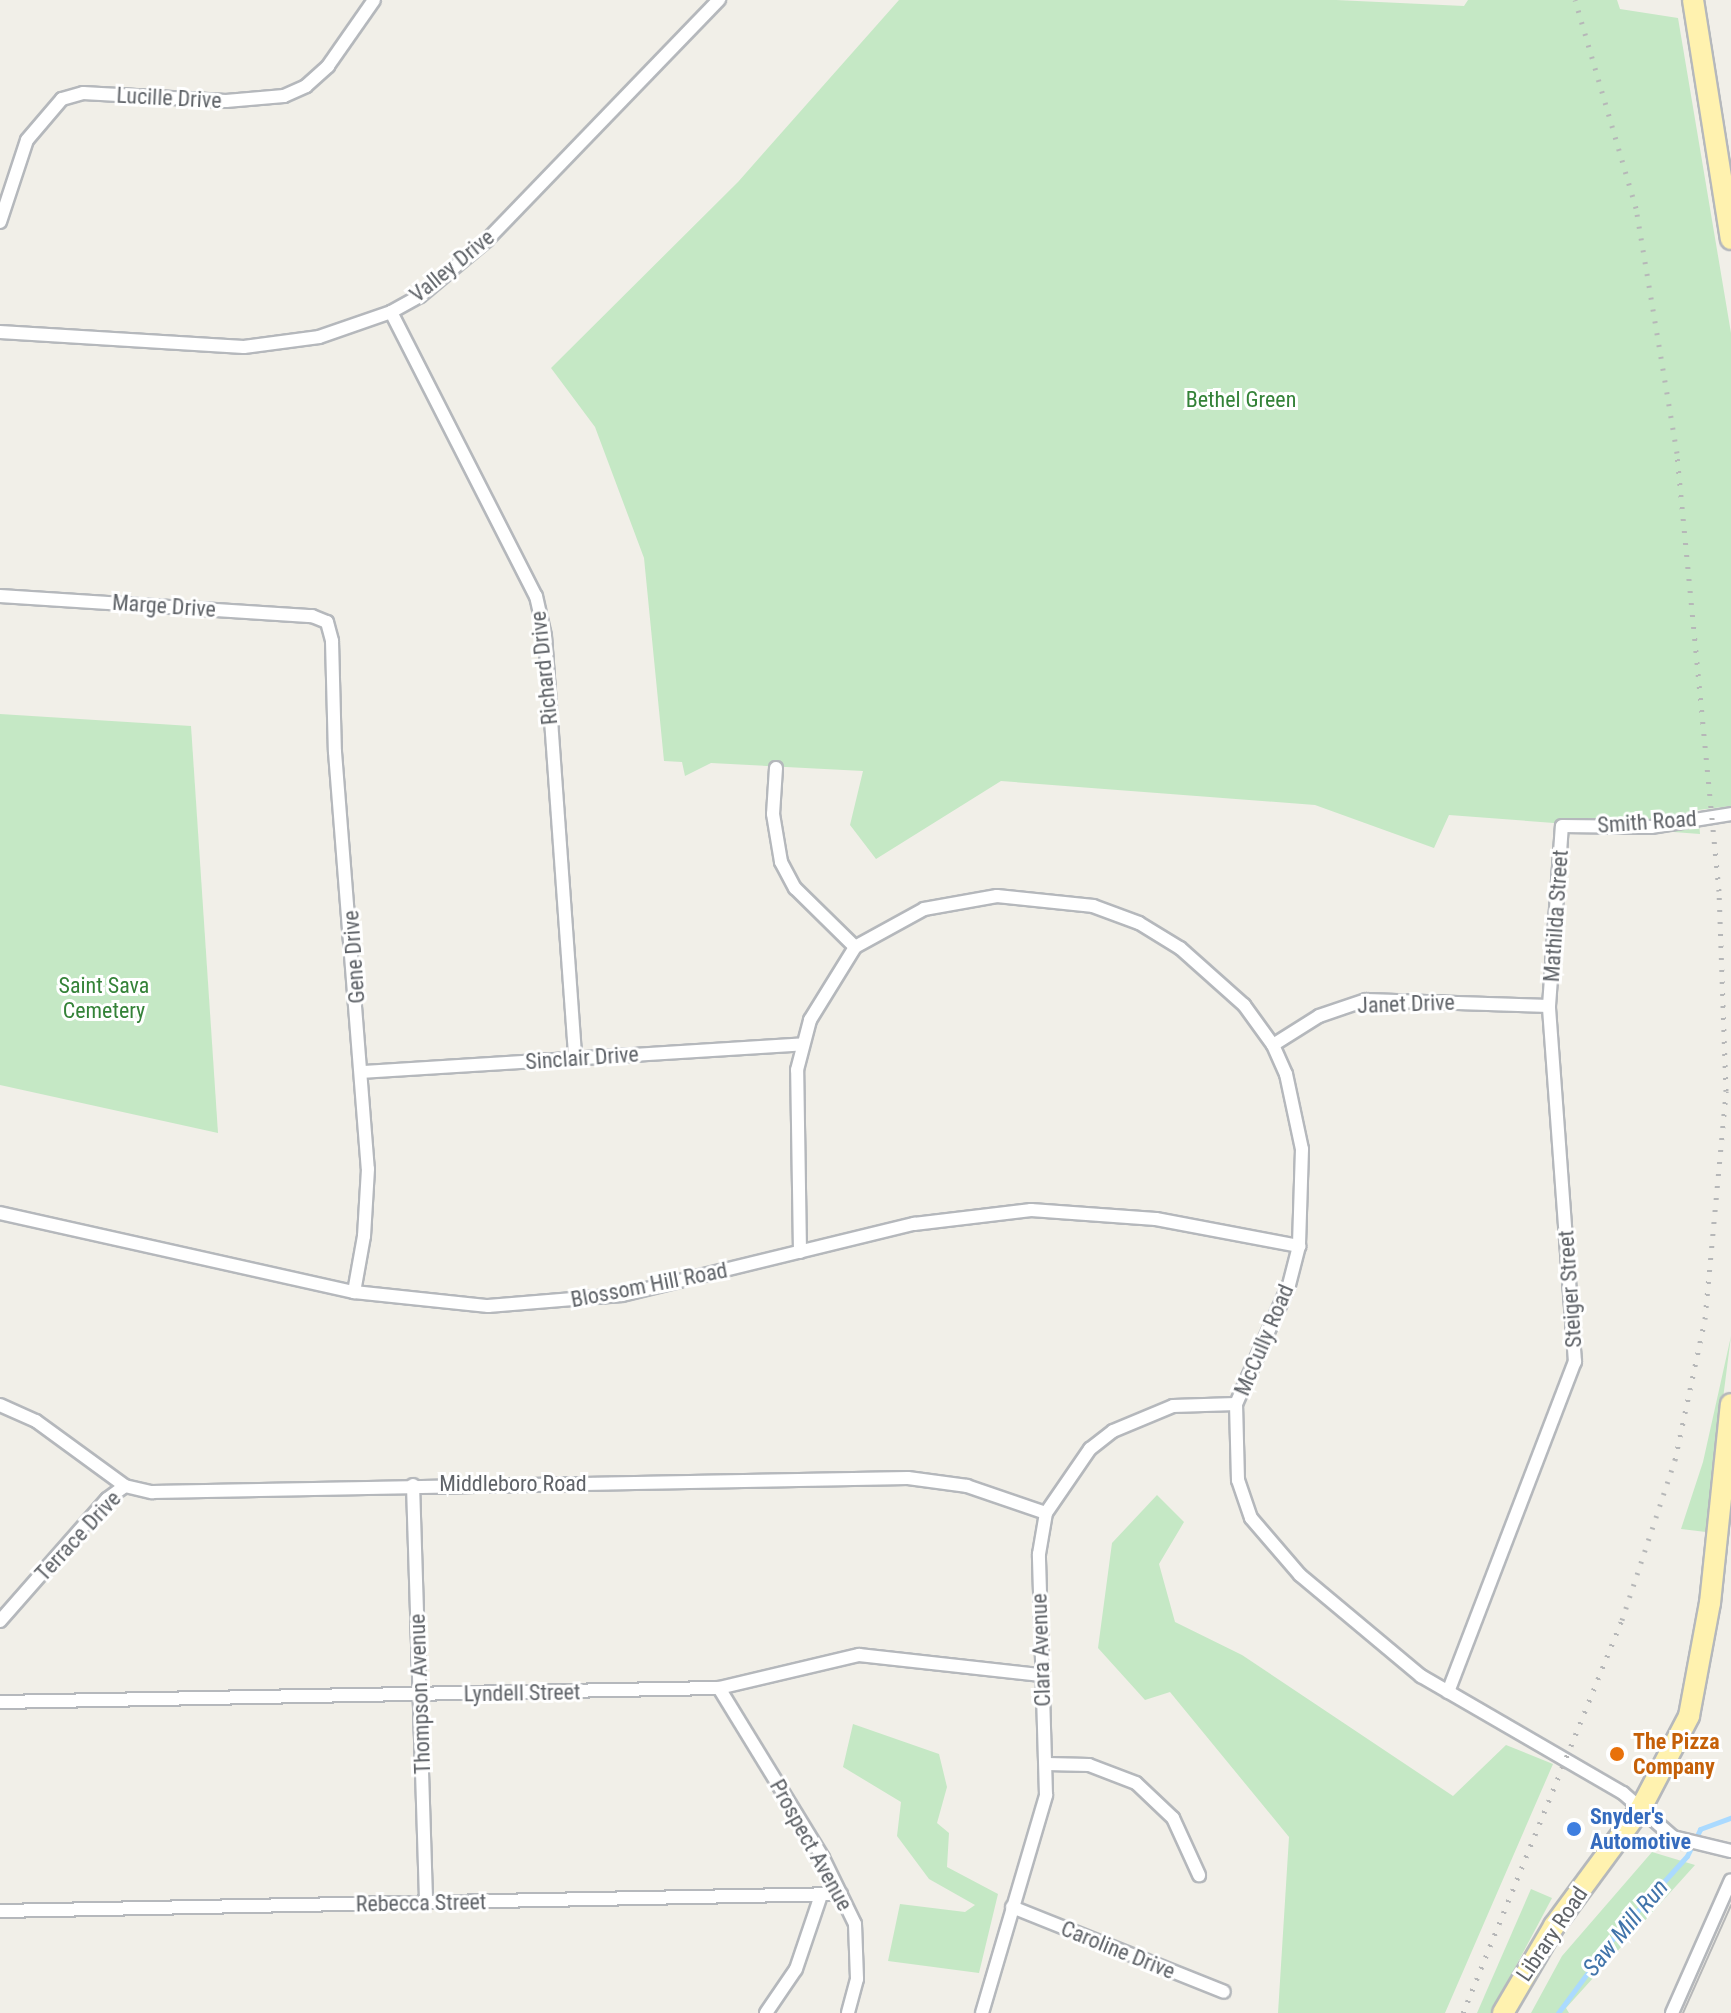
<!DOCTYPE html>
<html>
<head>
<meta charset="utf-8">
<style>
  body { margin:0 }
  #map { position:relative; width:1731px; height:2013px; overflow:hidden; background:#f1efe8; font-family:"Roboto Condensed",sans-serif }
  div>[style] { position:absolute }
  [style*='--x'] { left:calc(var(--x)*1px); top:calc(var(--y)*1px); width:calc(var(--w)*1px); rotate:calc(var(--a)*1deg) }
  .green>* { inset:0; background:#c5e8c5 }
  .stream>* { height:5px; margin:-2.5px; padding:0 2.5px; transform-origin:2.5px; border-radius:2.5px; background:#aadaff }
  .roads { filter:drop-shadow(2px 0 #b5b8bc) drop-shadow(-2px 0 #b5b8bc) drop-shadow(0 2px #b5b8bc) drop-shadow(0 -2px #b5b8bc) }
  .street>* { height:12px; margin:-6px; padding:0 6px; transform-origin:6px; border-radius:6px; background:#fff }
  .primary>* { height:20px; margin:-10px; padding:0 10px; transform-origin:10px; border-radius:10px; background:#fff2af }
  .tram>* { height:2px; margin:-1px; padding:0 1px; transform-origin:1px; border-radius:1px; background:#b6b7b8 }
  .rail>* { height:5px; margin-top:-2.5px; transform-origin:0; background:repeating-linear-gradient(90deg,#b6b7b8 0 2px,transparent 0 12px) }
  .dots>* { width:22px; height:22px; translate:-50% -50%; box-sizing:border-box; border:4px solid #fff; border-radius:50% }
  span { translate:-50% -50%; white-space:nowrap; text-align:center; line-height:1.15; -webkit-text-stroke:6px #fff; paint-order:stroke }
  .street-label { font-size:22px; color:#5f6368 }
  .park-label { font-size:22px; color:#348238 }
  .food-label { font-size:22px; color:#c56008; font-weight:700 }
  .left { translate:0 -50%; text-align:left }
  .shop-label { font-size:22px; color:#366cbe; font-weight:700 }
  .water-label { font-size:24px; color:#4174aa; font-style:italic }
</style>
</head>
<body>
<div id="map">
  <div class="green">
    <div style="clip-path:polygon(899px 0,1336px 0,1464px 6px,1468px 0,1617px 0,1620px 9px,1678px 18px,1731px 333px,1731px 806px,1698px 810px,1700px 834px,1449px 815px,1434px 848px,1315px 805px,1001px 781px,876px 859px,850px 825px,863px 771px,711px 763px,685px 776px,682px 762px,664px 761px,644px 558px,595px 427px,551px 368px,738px 182px)"></div>
    <div style="clip-path:polygon(0 714px,191px 726px,218px 1133px,0 1085px)"></div>
    <div style="clip-path:polygon(1731px 1336px,1706px 1532px,1681px 1529px,1703px 1462px)"></div>
    <div style="clip-path:polygon(1157px 1495px,1184px 1522px,1159px 1564px,1175px 1622px,1242px 1655px,1453px 1796px,1506px 1745px,1553px 1764px,1445px 2013px,1278px 2013px,1289px 1837px,1170px 1692px,1145px 1700px,1098px 1648px,1112px 1543px)"></div>
    <div style="clip-path:polygon(853px 1724px,939px 1754px,947px 1787px,937px 1823px,949px 1833px,947px 1867px,998px 1894px,979px 1973px,888px 1961px,900px 1904px,965px 1912px,975px 1905px,929px 1879px,897px 1836px,901px 1802px,843px 1767px)"></div>
    <div style="clip-path:polygon(1652px 1852px,1695px 1865px,1566px 2008px,1569px 2013px,1531px 2013px,1562px 1956px)"></div>
    <div style="clip-path:polygon(1531px 1889px,1552px 1898px,1491px 2013px,1477px 2013px)"></div>
  </div>
  <div class="stream">
    <div style="--x:1558;--y:2013;--w:94;--a:-53.6"></div>
    <div style="--x:1614;--y:1937;--w:109;--a:-48"></div>
    <div style="--x:1687;--y:1856;--w:30;--a:-64"></div>
    <div style="--x:1700;--y:1829;--w:33;--a:-20"></div>
  </div>
  <div class="roads">
    <div class="street">
      <div style="--x:0;--y:222;--w:86;--a:-71.8"></div>
      <div style="--x:27;--y:140;--w:54;--a:-49.5"></div>
      <div style="--x:62;--y:99;--w:22;--a:-16"></div>
      <div style="--x:83;--y:93;--w:143;--a:3.2"></div>
      <div style="--x:226;--y:101;--w:58;--a:-4.9"></div>
      <div style="--x:284;--y:96;--w:24;--a:-24"></div>
      <div style="--x:306;--y:86;--w:30;--a:-42"></div>
      <div style="--x:328;--y:66;--w:80;--a:-55.1"></div>
      <div style="--x:391;--y:312;--w:319;--a:63"></div>
      <div style="--x:536;--y:596;--w:41;--a:77.3"></div>
      <div style="--x:545;--y:636;--w:424;--a:85.9"></div>
      <div style="--x:0;--y:332;--w:244;--a:3.5"></div>
      <div style="--x:244;--y:347;--w:76;--a:-7.6"></div>
      <div style="--x:319;--y:337;--w:76;--a:-19.1"></div>
      <div style="--x:391;--y:312;--w:33;--a:-29"></div>
      <div style="--x:420;--y:296;--w:87;--a:-39.9"></div>
      <div style="--x:487;--y:240;--w:334;--a:-46"></div>
      <div style="--x:0;--y:596;--w:313;--a:3.7"></div>
      <div style="--x:312;--y:616;--w:16;--a:22"></div>
      <div style="--x:327;--y:622;--w:20;--a:75"></div>
      <div style="--x:332;--y:641;--w:111;--a:88.5"></div>
      <div style="--x:335;--y:752;--w:418;--a:85.5"></div>
      <div style="--x:368;--y:1169;--w:67;--a:93.4"></div>
      <div style="--x:364;--y:1236;--w:57;--a:100.1"></div>
      <div style="--x:776;--y:768;--w:46;--a:93.7"></div>
      <div style="--x:773;--y:814;--w:49;--a:80.5"></div>
      <div style="--x:781;--y:862;--w:30;--a:62"></div>
      <div style="--x:795;--y:888;--w:84;--a:44.5"></div>
      <div style="--x:1273;--y:1045;--w:54;--a:-32.2"></div>
      <div style="--x:1319;--y:1016;--w:50;--a:-18.8"></div>
      <div style="--x:1366;--y:1000;--w:183;--a:1.9"></div>
      <div style="--x:362;--y:1072;--w:441;--a:-3.6"></div>
      <div style="--x:0;--y:1213;--w:363;--a:12.6"></div>
      <div style="--x:354;--y:1292;--w:135;--a:6"></div>
      <div style="--x:488;--y:1306;--w:134;--a:-4.7"></div>
      <div style="--x:622;--y:1295;--w:301;--a:-13.7"></div>
      <div style="--x:914;--y:1224;--w:118;--a:-6.8"></div>
      <div style="--x:1031;--y:1210;--w:125;--a:4.1"></div>
      <div style="--x:1156;--y:1219;--w:146;--a:10.7"></div>
      <div style="--x:800;--y:1252;--w:182;--a:-90.9"></div>
      <div style="--x:797;--y:1070;--w:52;--a:-75.4"></div>
      <div style="--x:810;--y:1020;--w:86;--a:-58.3"></div>
      <div style="--x:855;--y:947;--w:79;--a:-28.8"></div>
      <div style="--x:924;--y:909;--w:74;--a:-10.1"></div>
      <div style="--x:997;--y:896;--w:97;--a:5.9"></div>
      <div style="--x:1093;--y:906;--w:49;--a:20.3"></div>
      <div style="--x:1139;--y:923;--w:48;--a:31.4"></div>
      <div style="--x:1180;--y:948;--w:86;--a:41.7"></div>
      <div style="--x:1244;--y:1005;--w:49;--a:54.1"></div>
      <div style="--x:1273;--y:1045;--w:32;--a:66"></div>
      <div style="--x:1286;--y:1074;--w:77;--a:78"></div>
      <div style="--x:1302;--y:1149;--w:97;--a:91.8"></div>
      <div style="--x:1299;--y:1246;--w:40;--a:104.4"></div>
      <div style="--x:1289;--y:1285;--w:130;--a:114"></div>
      <div style="--x:1236;--y:1404;--w:76;--a:88.5"></div>
      <div style="--x:1238;--y:1480;--w:40;--a:71.1"></div>
      <div style="--x:1251;--y:1518;--w:75;--a:49.3"></div>
      <div style="--x:1300;--y:1575;--w:158;--a:39.9"></div>
      <div style="--x:1421;--y:1676;--w:233;--a:30.1"></div>
      <div style="--x:1623;--y:1793;--w:67;--a:41.3"></div>
      <div style="--x:1673;--y:1837;--w:60;--a:13.6"></div>
      <div style="--x:0;--y:1405;--w:39;--a:24"></div>
      <div style="--x:36;--y:1421;--w:110;--a:36.1"></div>
      <div style="--x:125;--y:1486;--w:28;--a:13"></div>
      <div style="--x:152;--y:1492;--w:756;--a:-1.06"></div>
      <div style="--x:908;--y:1478;--w:60;--a:7.7"></div>
      <div style="--x:967;--y:1486;--w:83;--a:18.9"></div>
      <div style="--x:413;--y:1485;--w:418;--a:88.2"></div>
      <div style="--x:0;--y:1621;--w:162;--a:-48.7"></div>
      <div style="--x:107;--y:1499;--w:22;--a:-36"></div>
      <div style="--x:719;--y:1688;--w:199;--a:58.5"></div>
      <div style="--x:823;--y:1858;--w:73;--a:64.1"></div>
      <div style="--x:855;--y:1924;--w:55;--a:87.9"></div>
      <div style="--x:857;--y:1979;--w:35;--a:105"></div>
      <div style="--x:1448;--y:1692;--w:354;--a:-69"></div>
      <div style="--x:1575;--y:1362;--w:357;--a:-94.2"></div>
      <div style="--x:1549;--y:1006;--w:180;--a:-85.9"></div>
      <div style="--x:1562;--y:826;--w:89;--a:0.6"></div>
      <div style="--x:1651;--y:827;--w:81;--a:-9.2"></div>
      <div style="--x:0;--y:1702;--w:719;--a:-1.12"></div>
      <div style="--x:719;--y:1688;--w:144;--a:-13.3"></div>
      <div style="--x:859;--y:1655;--w:181;--a:6.3"></div>
      <div style="--x:1047;--y:1764;--w:42;--a:1.4"></div>
      <div style="--x:1089;--y:1765;--w:50;--a:21"></div>
      <div style="--x:1136;--y:1783;--w:51;--a:43.4"></div>
      <div style="--x:1173;--y:1818;--w:63;--a:65.5"></div>
      <div style="--x:1012;--y:1907;--w:228;--a:21.8"></div>
      <div style="--x:0;--y:1911;--w:841;--a:-1.16"></div>
      <div style="--x:766;--y:2013;--w:53;--a:-55.7"></div>
      <div style="--x:796;--y:1969;--w:78;--a:-71.3"></div>
      <div style="--x:982;--y:2013;--w:227;--a:-73.6"></div>
      <div style="--x:1046;--y:1795;--w:241;--a:-91.7"></div>
      <div style="--x:1039;--y:1554;--w:42;--a:-80.3"></div>
      <div style="--x:1046;--y:1513;--w:78;--a:-55.5"></div>
      <div style="--x:1090;--y:1449;--w:29;--a:-38"></div>
      <div style="--x:1113;--y:1431;--w:65;--a:-22.6"></div>
      <div style="--x:1173;--y:1406;--w:63;--a:-1.8"></div>
      <div style="--x:1672;--y:2013;--w:145;--a:-66.1"></div>
    </div>
    <div class="primary">
      <div style="--x:1693;--y:0;--w:242;--a:81"></div>
      <div style="--x:1503;--y:2013;--w:101;--a:-59.6"></div>
      <div style="--x:1554;--y:1926;--w:147;--a:-53.6"></div>
      <div style="--x:1641;--y:1808;--w:104;--a:-62.4"></div>
      <div style="--x:1689;--y:1716;--w:115;--a:-79.5"></div>
      <div style="--x:1710;--y:1603;--w:200;--a:-84"></div>
    </div>
  </div>
  <div class="tram">
    <div style="--x:1683;--y:2013;--w:118;--a:-66"></div>
  </div>
  <div class="rail">
    <div style="--x:1463;--y:2013;--w:424;--a:-68"></div>
    <div style="--x:1622;--y:1620;--w:169;--a:-71.7"></div>
    <div style="--x:1675;--y:1460;--w:144;--a:-78"></div>
    <div style="--x:1705;--y:1319;--w:229;--a:-84.7"></div>
    <div style="--x:1726;--y:1091;--w:200;--a:-92"></div>
    <div style="--x:1719;--y:891;--w:440;--a:-95.5"></div>
    <div style="--x:1677;--y:453;--w:248;--a:-99.5"></div>
    <div style="--x:1636;--y:208;--w:217;--a:-106.3"></div>
  </div>
  <div class="dots">
    <div style="left:1617px;top:1754px;background:#e8710a"></div>
    <div style="left:1574px;top:1829px;background:#3f7fe0"></div>
  </div>
  <div class="street-label">
    <span style="left:169px;top:98px;rotate:3deg">Lucille Drive</span>
    <span style="left:452px;top:266px;rotate:-39deg">Valley Drive</span>
    <span style="left:164px;top:606px;rotate:4deg">Marge Drive</span>
    <span style="left:544px;top:668px;rotate:-96deg">Richard Drive</span>
    <span style="left:1647px;top:822px;rotate:-4deg">Smith Road</span>
    <span style="left:1556px;top:916px;rotate:-86deg">Mathilda Street</span>
    <span style="left:354px;top:957px;rotate:-94deg">Gene Drive</span>
    <span style="left:1406px;top:1004px;rotate:-2deg">Janet Drive</span>
    <span style="left:582px;top:1058px;rotate:-4deg">Sinclair Drive</span>
    <span style="left:649px;top:1285px;rotate:-11deg">Blossom Hill Road</span>
    <span style="left:1570px;top:1289px;rotate:-94deg">Steiger Street</span>
    <span style="left:1264px;top:1340px;rotate:-67deg">McCully Road</span>
    <span style="left:513px;top:1484px">Middleboro Road</span>
    <span style="left:78px;top:1536px;rotate:-47deg">Terrace Drive</span>
    <span style="left:1041px;top:1650px;rotate:-92deg">Clara Avenue</span>
    <span style="left:522px;top:1693px;rotate:-1deg">Lyndell Street</span>
    <span style="left:420px;top:1694px;rotate:-92deg">Thompson Avenue</span>
    <span style="left:811px;top:1845px;rotate:61deg">Prospect Avenue</span>
    <span style="left:421px;top:1903px;rotate:-1deg">Rebecca Street</span>
    <span style="left:1552px;top:1934px;rotate:-56deg">Library Road</span>
    <span style="left:1118px;top:1950px;rotate:22deg">Caroline Drive</span>
  </div>
  <div class="park-label">
    <span style="left:1241px;top:400px">Bethel Green</span>
    <span style="left:104px;top:998px">Saint Sava<br>Cemetery</span>
  </div>
  <div class="food-label">
    <span class="left" style="left:1633px;top:1754px">The Pizza<br>Company</span>
  </div>
  <div class="shop-label">
    <span class="left" style="left:1590px;top:1829px">Snyder's<br>Automotive</span>
  </div>
  <div class="water-label">
    <span style="left:1626px;top:1928px;rotate:-50deg">Saw Mill Run</span>
  </div>
</div>
</body>
</html>
